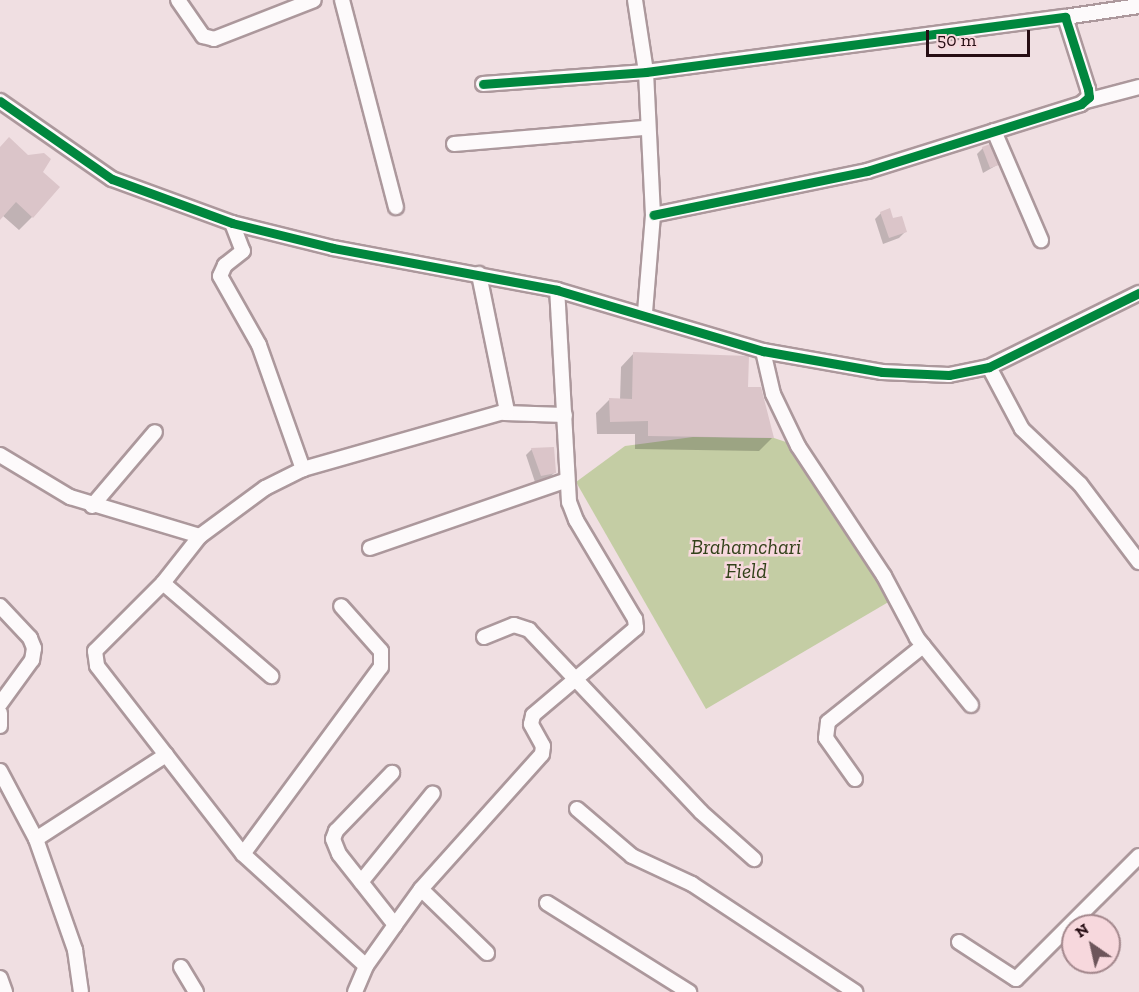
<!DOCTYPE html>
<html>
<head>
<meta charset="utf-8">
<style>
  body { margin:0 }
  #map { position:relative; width:1139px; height:992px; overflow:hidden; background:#f0dfe2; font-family:"Zilla Slab",serif }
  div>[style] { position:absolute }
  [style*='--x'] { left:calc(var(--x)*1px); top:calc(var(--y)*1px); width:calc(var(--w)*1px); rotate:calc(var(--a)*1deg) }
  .green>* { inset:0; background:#c4cda4 }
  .shadow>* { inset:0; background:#0003 }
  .building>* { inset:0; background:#dbc5c9 }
  .roads { filter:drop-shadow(2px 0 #ac989c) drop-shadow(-2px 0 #ac989c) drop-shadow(0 2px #ac989c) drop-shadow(0 -2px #ac989c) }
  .street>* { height:14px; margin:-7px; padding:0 7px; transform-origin:7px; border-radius:7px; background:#fdfafb }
  .cycleway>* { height:9px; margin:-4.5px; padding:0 4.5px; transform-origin:4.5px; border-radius:4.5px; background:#00873e }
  span { translate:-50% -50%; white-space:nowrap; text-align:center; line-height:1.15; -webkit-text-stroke:5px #f7d8dd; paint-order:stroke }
  .park-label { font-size:21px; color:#324119; font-style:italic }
  .north { position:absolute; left:1061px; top:914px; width:60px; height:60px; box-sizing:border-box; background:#f7d8dd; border:2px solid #a3878c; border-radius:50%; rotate:326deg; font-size:16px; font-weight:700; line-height:24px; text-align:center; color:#260d13 }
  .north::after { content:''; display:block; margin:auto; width:21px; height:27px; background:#6d565b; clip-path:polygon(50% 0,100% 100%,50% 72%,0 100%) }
  .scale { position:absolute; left:926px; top:30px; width:104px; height:27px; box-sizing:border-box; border:3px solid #260d13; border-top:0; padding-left:8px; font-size:18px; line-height:21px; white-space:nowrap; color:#260d13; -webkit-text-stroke:4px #f7d8dd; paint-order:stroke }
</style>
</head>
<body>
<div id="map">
  <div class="green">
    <div style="clip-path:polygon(693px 437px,774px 438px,798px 446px,897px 597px,706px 709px,576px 482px,625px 446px)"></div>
  </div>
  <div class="shadow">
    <div style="clip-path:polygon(983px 148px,997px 165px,983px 173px,977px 154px)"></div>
    <div style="clip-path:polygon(0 149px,41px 173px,32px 217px,19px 230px,2px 215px,0 217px)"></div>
    <div style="clip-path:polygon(881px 213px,905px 232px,899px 238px,883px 244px,875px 219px)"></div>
    <div style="clip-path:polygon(634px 353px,747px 388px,772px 438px,759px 451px,635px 449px,635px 434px,597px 434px,596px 413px,609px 400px,620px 400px,621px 367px)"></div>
    <div style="clip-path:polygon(532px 449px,554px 473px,548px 479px,535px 482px,526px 455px)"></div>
  </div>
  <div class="building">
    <div style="clip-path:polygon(9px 137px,28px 155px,44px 153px,51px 159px,43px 172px,60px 187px,33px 218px,16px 202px,0 220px,0 147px)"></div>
    <div style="clip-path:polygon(990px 144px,999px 165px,990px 168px,982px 147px)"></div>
    <div style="clip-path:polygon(890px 208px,893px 218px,902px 216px,907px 232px,889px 238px,880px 212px)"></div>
    <div style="clip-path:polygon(633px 352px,749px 356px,748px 387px,761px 387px,774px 438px,648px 436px,648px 421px,610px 422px,609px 398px,632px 399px)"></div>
    <div style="clip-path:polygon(554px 447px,556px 473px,541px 476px,531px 448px)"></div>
  </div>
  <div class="roads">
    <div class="street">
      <div style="--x:178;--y:0;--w:44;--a:55.2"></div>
      <div style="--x:203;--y:36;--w:11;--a:15"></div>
      <div style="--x:214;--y:39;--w:107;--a:-21.3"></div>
      <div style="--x:342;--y:0;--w:214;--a:75.4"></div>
      <div style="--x:635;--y:0;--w:73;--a:81.3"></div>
      <div style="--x:646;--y:72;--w:143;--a:87.2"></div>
      <div style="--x:653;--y:215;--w:98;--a:94.7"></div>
      <div style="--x:1065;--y:17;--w:75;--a:-8.5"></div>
      <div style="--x:483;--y:84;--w:163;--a:-4.2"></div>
      <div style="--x:646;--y:72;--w:423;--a:-7.5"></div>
      <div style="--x:1065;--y:17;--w:76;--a:72.3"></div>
      <div style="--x:1088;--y:89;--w:8;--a:83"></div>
      <div style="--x:1089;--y:97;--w:11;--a:139"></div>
      <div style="--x:1081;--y:104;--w:224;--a:162.6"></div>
      <div style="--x:867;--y:171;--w:218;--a:168.4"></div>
      <div style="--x:0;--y:101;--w:136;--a:34.9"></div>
      <div style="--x:112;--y:179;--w:128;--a:20.1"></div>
      <div style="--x:232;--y:223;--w:104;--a:13.9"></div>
      <div style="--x:333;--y:248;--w:228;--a:10.6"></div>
      <div style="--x:557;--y:290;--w:215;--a:16.5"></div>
      <div style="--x:763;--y:351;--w:121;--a:10"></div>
      <div style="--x:882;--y:372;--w:67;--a:2.6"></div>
      <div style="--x:949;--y:375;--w:41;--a:-11.3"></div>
      <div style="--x:989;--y:367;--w:167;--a:-26.3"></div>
      <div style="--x:1086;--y:101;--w:55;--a:-14.8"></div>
      <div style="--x:994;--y:131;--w:119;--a:66.7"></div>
      <div style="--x:454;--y:144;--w:193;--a:-4.8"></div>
      <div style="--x:232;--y:223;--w:30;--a:69"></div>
      <div style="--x:243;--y:251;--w:23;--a:142"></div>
      <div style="--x:225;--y:265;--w:12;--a:114"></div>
      <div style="--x:220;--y:276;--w:79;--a:60.5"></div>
      <div style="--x:259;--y:345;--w:132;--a:70.5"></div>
      <div style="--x:763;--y:351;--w:44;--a:76.9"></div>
      <div style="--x:773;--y:394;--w:58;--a:64.3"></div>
      <div style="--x:798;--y:446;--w:156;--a:56.5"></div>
      <div style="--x:884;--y:576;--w:70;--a:62"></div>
      <div style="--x:917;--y:638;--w:86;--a:51.1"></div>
      <div style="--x:989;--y:367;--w:70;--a:62"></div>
      <div style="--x:1022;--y:429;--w:80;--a:43.5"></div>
      <div style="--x:1080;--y:484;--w:98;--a:52.9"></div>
      <div style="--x:504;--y:413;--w:61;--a:1.9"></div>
      <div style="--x:0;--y:455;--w:82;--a:31"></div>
      <div style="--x:70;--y:497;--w:136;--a:16.7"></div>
      <div style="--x:200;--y:536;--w:81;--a:-36.4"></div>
      <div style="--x:265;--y:488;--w:42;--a:-26.6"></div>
      <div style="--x:303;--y:469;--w:212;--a:-15.9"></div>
      <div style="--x:507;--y:411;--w:140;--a:-101.6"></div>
      <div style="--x:92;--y:506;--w:97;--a:-49.6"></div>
      <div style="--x:200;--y:536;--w:60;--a:128.2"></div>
      <div style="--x:163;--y:583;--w:96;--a:135"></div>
      <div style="--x:95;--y:651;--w:15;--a:82"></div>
      <div style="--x:97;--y:666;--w:238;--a:52.2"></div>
      <div style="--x:243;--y:854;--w:166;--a:42.3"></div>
      <div style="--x:366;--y:966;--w:50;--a:-54.7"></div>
      <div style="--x:395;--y:925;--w:90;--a:-128.3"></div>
      <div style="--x:339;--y:854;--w:16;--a:-112"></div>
      <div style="--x:333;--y:839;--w:9;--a:-69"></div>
      <div style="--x:336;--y:831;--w:81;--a:-46"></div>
      <div style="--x:370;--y:548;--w:206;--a:-19"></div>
      <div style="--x:163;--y:583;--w:143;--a:40.7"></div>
      <div style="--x:0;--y:606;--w:44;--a:46.8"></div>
      <div style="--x:30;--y:638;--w:11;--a:68"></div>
      <div style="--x:34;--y:648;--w:12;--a:99"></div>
      <div style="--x:32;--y:660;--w:54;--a:126"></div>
      <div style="--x:484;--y:637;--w:32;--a:-22"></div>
      <div style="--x:514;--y:625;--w:16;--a:18"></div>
      <div style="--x:529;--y:630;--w:250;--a:46.6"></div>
      <div style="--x:701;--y:812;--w:71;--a:41.6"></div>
      <div style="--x:0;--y:713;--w:13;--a:90"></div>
      <div style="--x:0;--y:771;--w:77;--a:62.1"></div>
      <div style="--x:36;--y:839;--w:155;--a:-32.9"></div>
      <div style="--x:855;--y:779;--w:50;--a:-125.3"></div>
      <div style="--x:826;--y:738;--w:16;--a:-83"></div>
      <div style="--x:828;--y:722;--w:122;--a:-38.7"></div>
      <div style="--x:577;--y:809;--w:72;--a:40.5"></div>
      <div style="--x:632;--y:856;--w:66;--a:25"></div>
      <div style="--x:692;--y:884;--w:196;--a:33.5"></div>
      <div style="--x:36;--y:839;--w:118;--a:70.6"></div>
      <div style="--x:75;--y:950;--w:42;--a:81.9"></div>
      <div style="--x:243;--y:854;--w:232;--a:-53.6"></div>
      <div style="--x:381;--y:667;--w:16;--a:-90"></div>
      <div style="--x:381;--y:651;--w:60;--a:-131.6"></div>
      <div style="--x:361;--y:882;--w:114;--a:-51"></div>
      <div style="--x:421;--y:889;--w:92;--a:44.1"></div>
      <div style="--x:547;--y:903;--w:168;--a:32.1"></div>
      <div style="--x:395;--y:925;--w:44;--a:-54.2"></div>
      <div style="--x:421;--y:889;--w:181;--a:-48.1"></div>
      <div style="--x:542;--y:754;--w:8;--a:-83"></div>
      <div style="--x:543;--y:746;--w:25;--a:-119"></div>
      <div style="--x:531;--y:724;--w:9;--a:-77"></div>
      <div style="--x:533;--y:715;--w:135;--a:-40.2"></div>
      <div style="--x:636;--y:628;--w:9;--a:-96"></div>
      <div style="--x:635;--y:619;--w:115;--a:-120.8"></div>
      <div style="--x:576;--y:520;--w:19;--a:-111"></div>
      <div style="--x:569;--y:502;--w:212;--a:-93.2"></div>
      <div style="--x:959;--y:942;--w:68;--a:33"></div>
      <div style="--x:1016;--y:979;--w:174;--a:-45"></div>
      <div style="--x:181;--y:967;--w:29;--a:59"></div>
      <div style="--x:0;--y:978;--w:15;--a:70"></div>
      <div style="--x:355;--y:992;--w:28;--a:-67"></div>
    </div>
  </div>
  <div class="cycleway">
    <div style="--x:483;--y:84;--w:163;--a:-4.2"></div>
    <div style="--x:646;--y:72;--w:423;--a:-7.5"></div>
    <div style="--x:1065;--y:17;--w:76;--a:72.3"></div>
    <div style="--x:1088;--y:89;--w:8;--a:83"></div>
    <div style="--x:1089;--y:97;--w:11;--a:139"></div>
    <div style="--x:1081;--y:104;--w:224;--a:162.6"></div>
    <div style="--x:867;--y:171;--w:218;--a:168.4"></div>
    <div style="--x:0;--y:101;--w:136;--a:34.9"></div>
    <div style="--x:112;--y:179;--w:128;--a:20.1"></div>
    <div style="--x:232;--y:223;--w:104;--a:13.9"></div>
    <div style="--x:333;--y:248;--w:228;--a:10.6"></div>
    <div style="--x:557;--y:290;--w:215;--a:16.5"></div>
    <div style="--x:763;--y:351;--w:121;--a:10"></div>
    <div style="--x:882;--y:372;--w:67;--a:2.6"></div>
    <div style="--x:949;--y:375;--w:41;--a:-11.3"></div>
    <div style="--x:989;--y:367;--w:167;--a:-26.3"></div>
  </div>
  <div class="park-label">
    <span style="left:746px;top:559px">Brahamchari<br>Field</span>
  </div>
  <div class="north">N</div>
  <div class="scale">50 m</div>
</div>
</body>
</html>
